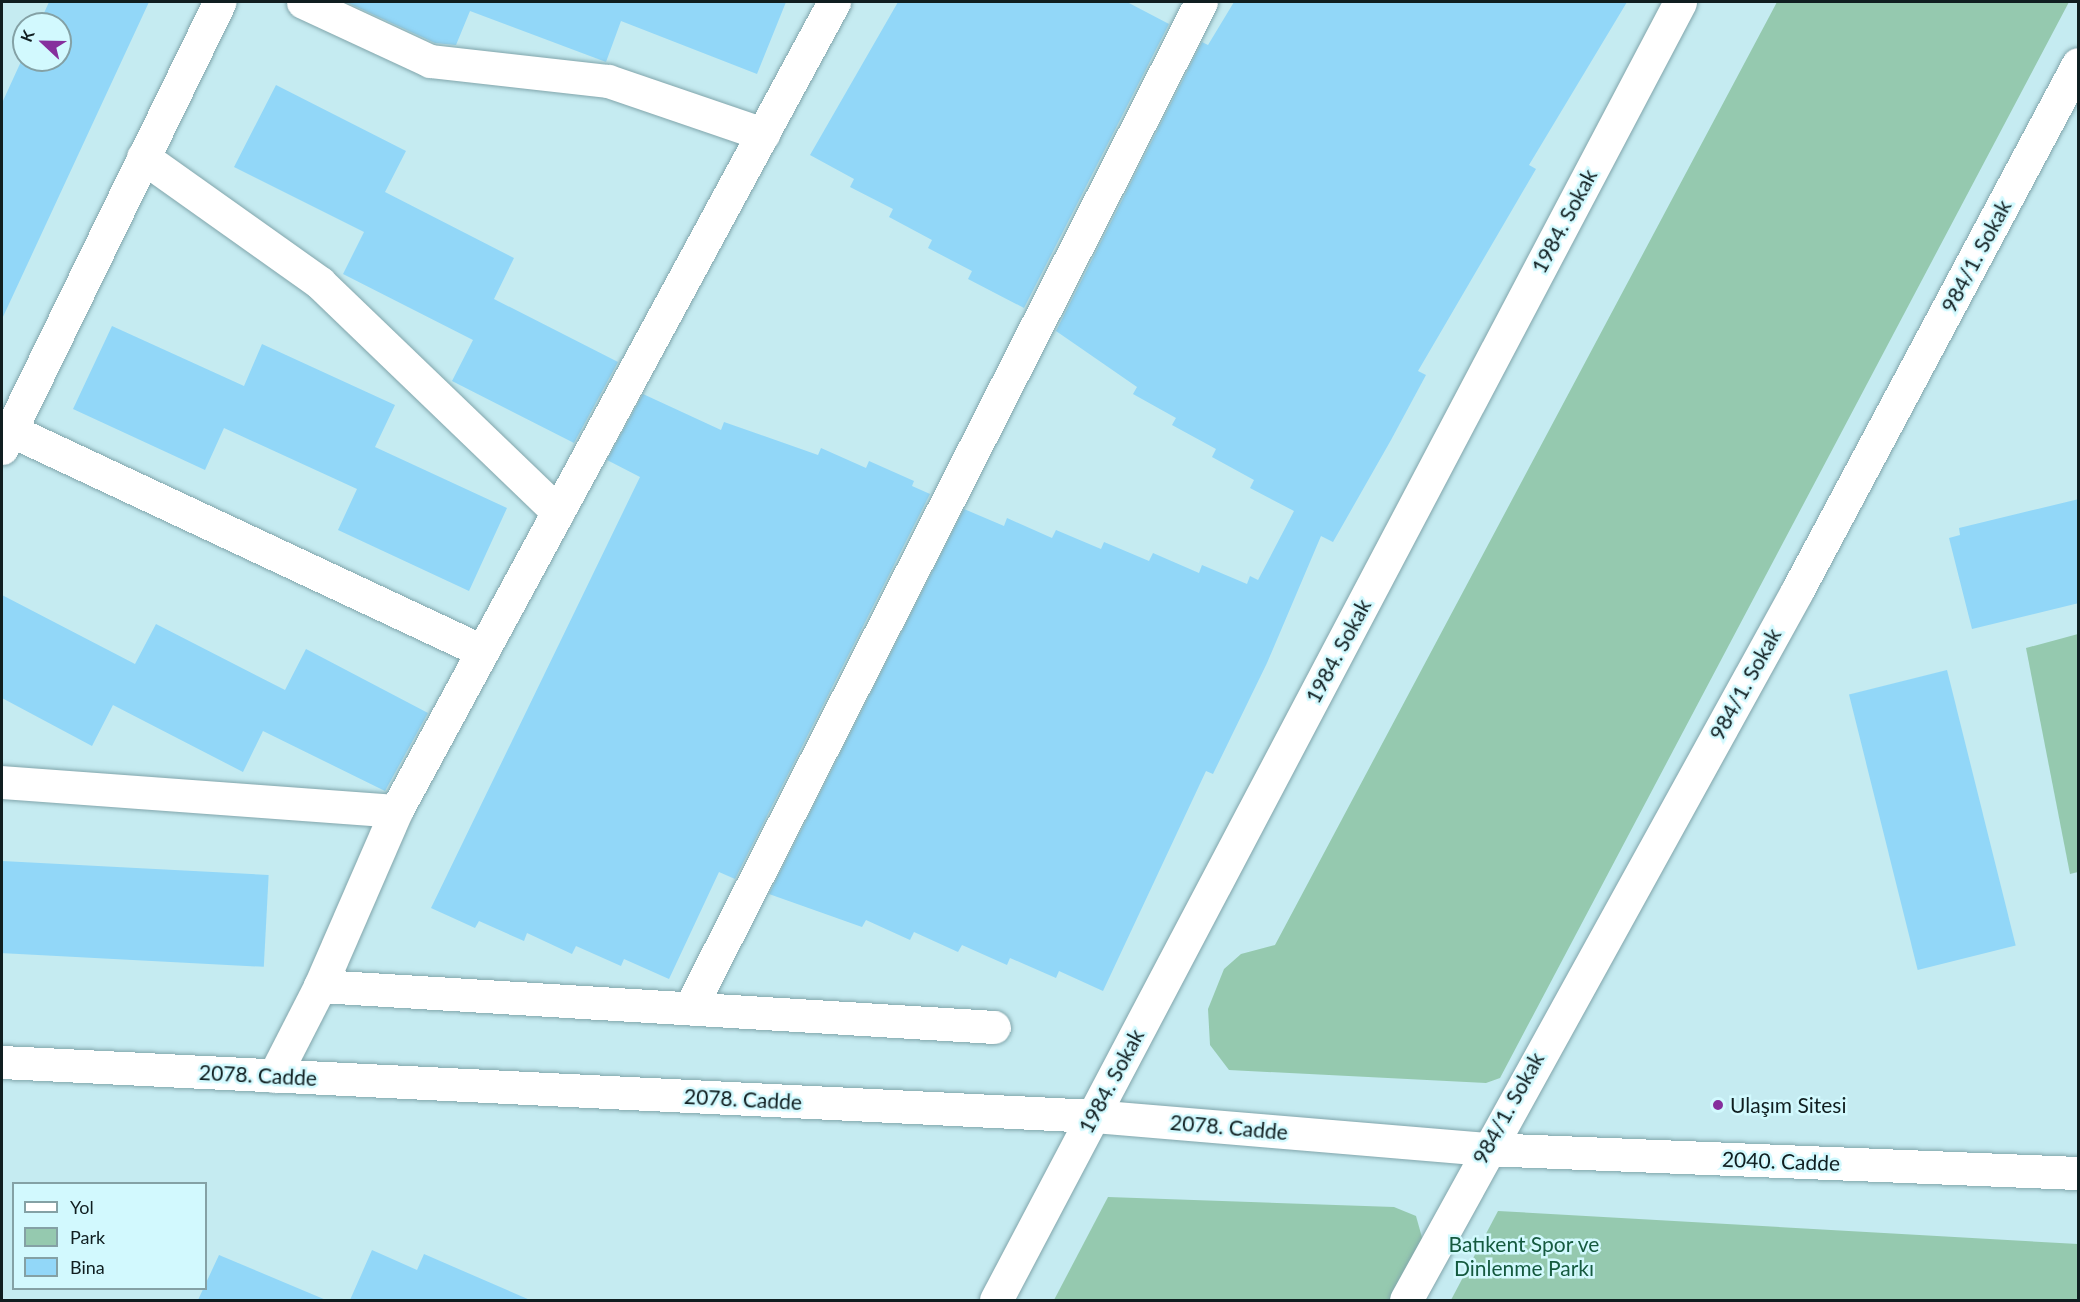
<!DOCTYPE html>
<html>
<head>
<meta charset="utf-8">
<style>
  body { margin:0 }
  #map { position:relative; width:2080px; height:1302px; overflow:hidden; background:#c5ebf1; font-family:Lato,sans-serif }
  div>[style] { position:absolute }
  .green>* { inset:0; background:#95c9af }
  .building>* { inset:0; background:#92d7f8; transform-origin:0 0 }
  .roads { filter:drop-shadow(0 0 2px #81a5ab) drop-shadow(0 0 2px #81a5ab) }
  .minor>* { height:33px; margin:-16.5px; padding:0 16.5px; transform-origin:16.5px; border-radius:16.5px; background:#fff }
  .dots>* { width:16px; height:16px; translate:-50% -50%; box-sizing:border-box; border:3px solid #d2f9fe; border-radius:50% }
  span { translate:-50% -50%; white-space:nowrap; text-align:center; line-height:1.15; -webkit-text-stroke:5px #d2f9fe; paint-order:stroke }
  .street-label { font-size:21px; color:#101e20 }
  .poi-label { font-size:21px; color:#101e20 }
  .left { translate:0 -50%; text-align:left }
  .park-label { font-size:21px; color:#155a3f }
  .frame { position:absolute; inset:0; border:3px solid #101e20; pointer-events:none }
  .legend { position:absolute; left:12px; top:1182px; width:195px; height:108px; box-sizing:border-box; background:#d2f9fe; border:2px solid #84a1a5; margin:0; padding:8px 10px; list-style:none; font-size:18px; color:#101e20 }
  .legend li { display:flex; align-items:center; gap:12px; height:30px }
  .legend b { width:30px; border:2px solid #84a1a5 }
  .north { position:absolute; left:12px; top:12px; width:60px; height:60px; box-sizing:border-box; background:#d2f9fe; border:2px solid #84a1a5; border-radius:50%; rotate:292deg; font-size:16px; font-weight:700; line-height:24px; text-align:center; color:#101e20 }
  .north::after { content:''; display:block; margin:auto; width:21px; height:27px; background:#862f9d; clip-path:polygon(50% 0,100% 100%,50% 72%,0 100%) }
</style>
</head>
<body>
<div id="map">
  <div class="green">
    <i style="clip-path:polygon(1777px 2px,2069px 2px,1500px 1078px,1486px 1083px,1229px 1070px,1210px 1045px,1208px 1009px,1224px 969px,1241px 954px,1275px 945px)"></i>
    <i style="clip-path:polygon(2078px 634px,2078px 872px,2070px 874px,2026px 648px)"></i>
    <i style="clip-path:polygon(1108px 1197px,1394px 1207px,1416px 1216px,1423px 1241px,1393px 1300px,1054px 1300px)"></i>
    <i style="clip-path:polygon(1498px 1211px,2078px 1244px,2078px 1300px,1451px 1300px)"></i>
  </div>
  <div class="building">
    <i style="clip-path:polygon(49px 2px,149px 2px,2px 319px,2px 103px,24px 55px,24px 60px,60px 60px,60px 24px,39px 24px)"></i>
    <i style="clip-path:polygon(346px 2px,786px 2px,757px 74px,621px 21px,606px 62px,470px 11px,456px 45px,435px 43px)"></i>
    <i style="clip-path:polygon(898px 2px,1127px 2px,1169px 24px,1024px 308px,968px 279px,972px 271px,928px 248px,932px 240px,889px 217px,893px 209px,850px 187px,854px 179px,810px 155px)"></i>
    <i style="clip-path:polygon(1234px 2px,1627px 2px,1529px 165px,1536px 169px,1418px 371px,1426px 375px,1391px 440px,1333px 542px,1321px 536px,1267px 663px,1213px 774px,1206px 771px,1103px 991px,1059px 971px,1056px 978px,1010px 958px,1007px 965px,962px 945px,958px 952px,914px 932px,910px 940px,866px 920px,862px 927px,769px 894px,964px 509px,1004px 526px,1007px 518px,1052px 538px,1056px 530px,1101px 549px,1104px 542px,1149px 561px,1153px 553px,1199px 573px,1202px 565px,1247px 584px,1250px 576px,1258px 580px,1294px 511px,1250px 488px,1254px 480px,1212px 457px,1216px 449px,1172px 425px,1176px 418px,1133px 394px,1137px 387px,1056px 331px,1202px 42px,1208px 45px)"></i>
    <i style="clip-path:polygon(276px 85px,406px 151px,385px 192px,514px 258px,494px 299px,618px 362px,574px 443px,452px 381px,473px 340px,343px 274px,364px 232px,234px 167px)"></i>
    <i style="clip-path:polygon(112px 326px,244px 386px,262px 344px,395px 405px,375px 447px,507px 508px,469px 591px,338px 530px,357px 489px,224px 428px,205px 470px,73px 409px)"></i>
    <i style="clip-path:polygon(643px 394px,721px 430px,724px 422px,818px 455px,821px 448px,866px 468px,869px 461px,914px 481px,912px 486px,930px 494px,735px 879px,719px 872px,669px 979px,624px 959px,621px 966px,576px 946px,572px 954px,527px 933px,524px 941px,479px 921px,475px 928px,431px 908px,640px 477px,607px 460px)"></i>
    <i style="clip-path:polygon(2079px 499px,2079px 603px,1972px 629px,1949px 538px,1960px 535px,1959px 528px)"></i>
    <i style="clip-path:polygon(2px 595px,135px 664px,156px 624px,285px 690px,306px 649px,428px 713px,385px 791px,263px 731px,243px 772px,113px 705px,92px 746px,2px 698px)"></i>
    <i style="left:1947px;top:670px;width:284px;height:101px;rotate:76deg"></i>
    <i style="left:2px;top:861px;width:267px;height:92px;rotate:3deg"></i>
    <i style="clip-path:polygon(372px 1250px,417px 1270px,424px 1254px,530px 1300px,350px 1300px)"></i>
    <i style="clip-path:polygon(219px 1255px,326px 1300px,198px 1300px)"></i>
  </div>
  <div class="roads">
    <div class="minor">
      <i style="left:303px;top:2px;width:140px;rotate:24.9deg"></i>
      <i style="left:430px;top:61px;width:179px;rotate:6.4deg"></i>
      <i style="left:608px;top:81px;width:164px;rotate:18.9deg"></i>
      <i style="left:143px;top:157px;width:217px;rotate:35.4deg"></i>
      <i style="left:320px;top:283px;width:330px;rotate:43.9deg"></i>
      <i style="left:10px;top:430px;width:521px;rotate:25.09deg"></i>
      <i style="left:2px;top:448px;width:496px;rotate:-64deg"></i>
      <i style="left:2px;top:782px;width:395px;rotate:4.2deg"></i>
      <i style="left:320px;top:986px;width:675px;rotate:3.48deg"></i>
      <i style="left:690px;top:1008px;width:1128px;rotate:-63.07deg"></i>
      <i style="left:2px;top:1062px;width:1092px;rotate:2.83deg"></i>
      <i style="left:1093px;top:1116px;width:393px;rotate:4.8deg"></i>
      <i style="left:1485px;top:1149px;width:593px;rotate:2.32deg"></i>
      <i style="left:274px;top:1076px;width:101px;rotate:-62.9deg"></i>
      <i style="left:320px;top:986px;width:191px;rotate:-66.5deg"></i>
      <i style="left:396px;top:811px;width:920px;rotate:-61.57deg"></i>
      <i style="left:996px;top:1300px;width:1467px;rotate:-62.21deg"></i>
      <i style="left:1406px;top:1300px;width:810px;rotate:-61.12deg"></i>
      <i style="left:1797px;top:591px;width:597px;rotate:-61.93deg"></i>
    </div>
  </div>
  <div class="dots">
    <i style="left:1718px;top:1105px;background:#862f9d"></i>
  </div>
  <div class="street-label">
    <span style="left:1564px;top:221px;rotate:-62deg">1984. Sokak</span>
    <span style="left:1976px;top:256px;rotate:-62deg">984/1. Sokak</span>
    <span style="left:1338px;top:651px;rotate:-62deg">1984. Sokak</span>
    <span style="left:1745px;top:684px;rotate:-61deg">984/1. Sokak</span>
    <span style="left:258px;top:1075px;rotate:3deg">2078. Cadde</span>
    <span style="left:1111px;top:1081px;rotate:-62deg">1984. Sokak</span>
    <span style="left:743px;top:1099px;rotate:3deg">2078. Cadde</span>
    <span style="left:1508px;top:1108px;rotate:-61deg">984/1. Sokak</span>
    <span style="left:1229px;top:1127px;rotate:5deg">2078. Cadde</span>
    <span style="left:1781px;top:1161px;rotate:2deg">2040. Cadde</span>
  </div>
  <div class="poi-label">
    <span class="left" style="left:1730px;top:1105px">Ulaşım Sitesi</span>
  </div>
  <div class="park-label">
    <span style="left:1524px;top:1256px">Batıkent Spor ve<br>Dinlenme Parkı</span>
  </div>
  <div class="frame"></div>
  <ul class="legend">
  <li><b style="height:8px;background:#fff"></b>Yol</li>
  <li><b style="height:16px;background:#95c9af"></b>Park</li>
  <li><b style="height:16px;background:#92d7f8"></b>Bina</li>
  </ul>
  <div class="north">K</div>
</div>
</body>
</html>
